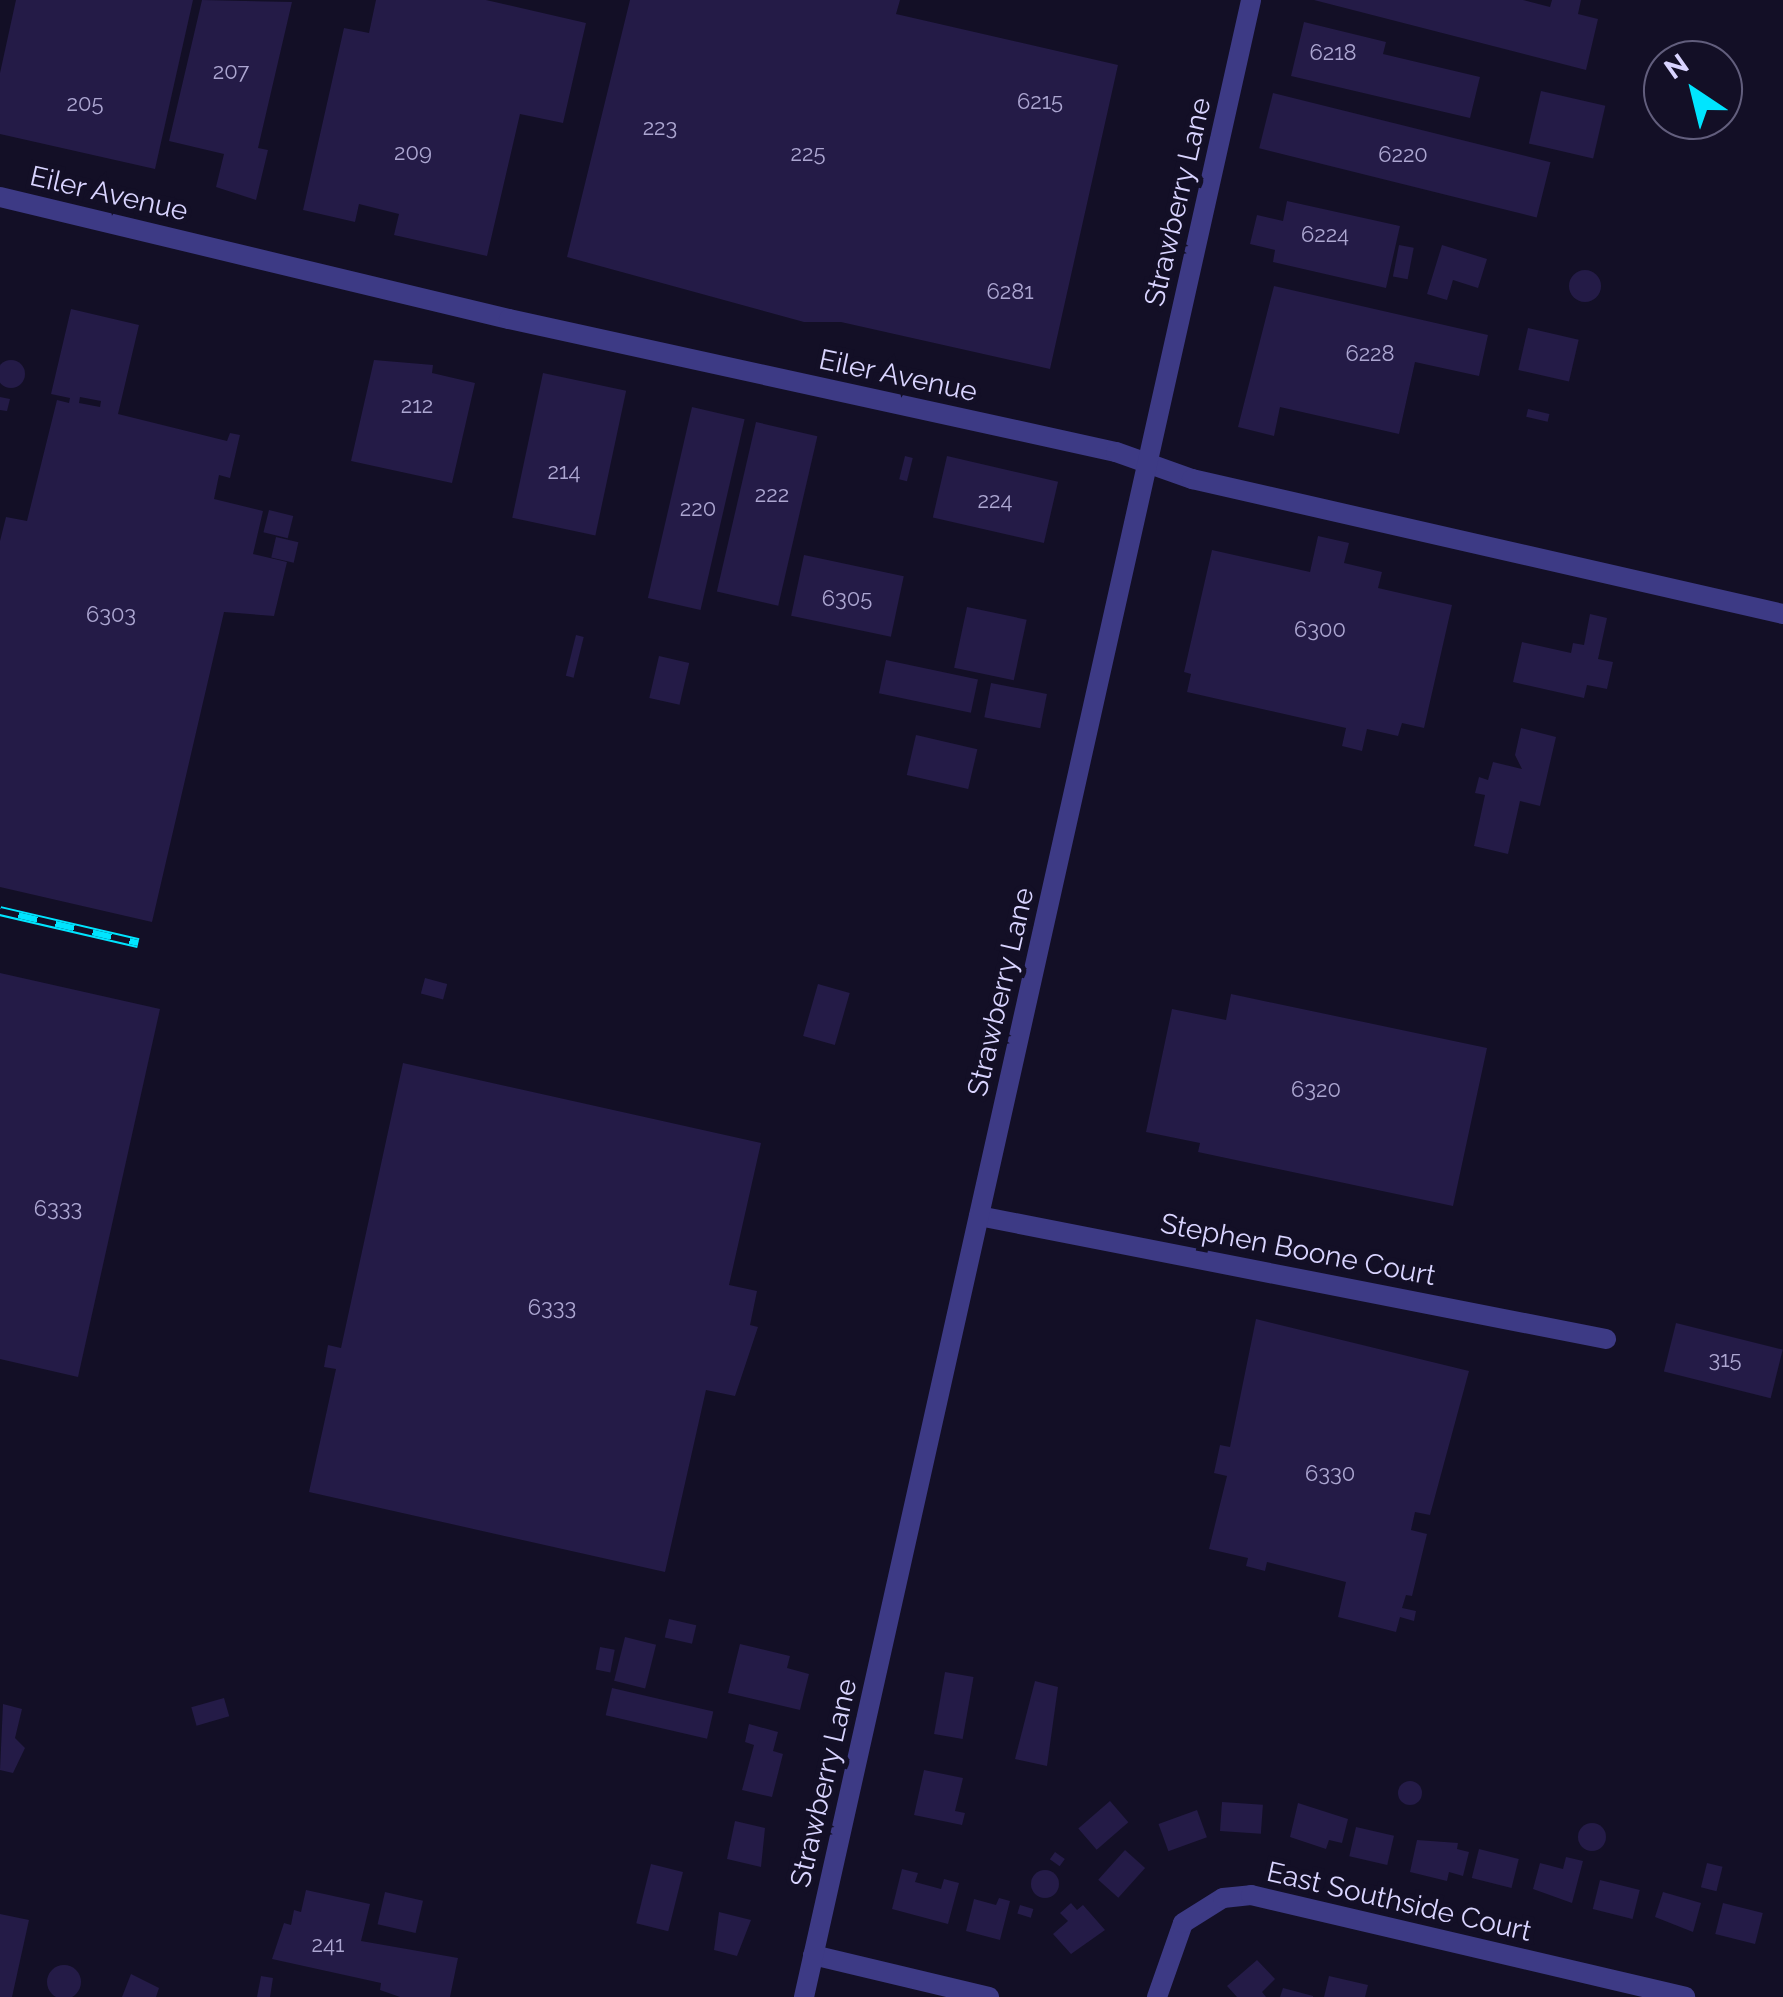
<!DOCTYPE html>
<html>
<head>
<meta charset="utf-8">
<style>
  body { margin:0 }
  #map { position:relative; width:1783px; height:1997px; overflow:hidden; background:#130f26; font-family:Raleway,sans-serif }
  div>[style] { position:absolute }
  .building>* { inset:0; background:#241b47; transform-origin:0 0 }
  .round { border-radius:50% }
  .street>* { height:20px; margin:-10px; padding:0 10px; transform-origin:10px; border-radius:10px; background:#3d3a85 }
  .rail>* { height:10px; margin-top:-5px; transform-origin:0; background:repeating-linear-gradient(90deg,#130f26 0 19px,#00e5ff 0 38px); box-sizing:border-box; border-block:2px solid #00e5ff }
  span { translate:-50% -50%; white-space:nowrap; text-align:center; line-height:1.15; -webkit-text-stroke:10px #130f26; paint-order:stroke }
  .number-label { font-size:22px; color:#aca6d1 }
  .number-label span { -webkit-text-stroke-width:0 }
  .street-label { font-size:28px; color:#d9d4ff }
  .north { position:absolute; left:1643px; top:40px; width:100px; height:100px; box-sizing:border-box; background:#130f26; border:2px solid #625e7d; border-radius:50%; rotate:325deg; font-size:28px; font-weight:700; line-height:40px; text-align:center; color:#d9d4ff }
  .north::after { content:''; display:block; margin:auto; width:35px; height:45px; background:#00e5ff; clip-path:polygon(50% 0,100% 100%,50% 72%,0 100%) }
</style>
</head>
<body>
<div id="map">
  <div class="building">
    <i style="clip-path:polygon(16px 0,193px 0,155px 169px,0 134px,0 73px)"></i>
    <i style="clip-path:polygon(202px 0,292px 2px,258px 148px,268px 150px,256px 200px,216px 187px,224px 154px,169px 141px)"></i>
    <i style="clip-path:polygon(376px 0,486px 0,586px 23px,563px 123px,520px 114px,487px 256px,394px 235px,399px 214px,359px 204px,355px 222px,303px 210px,344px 28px,369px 33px)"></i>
    <i style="clip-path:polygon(630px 0,900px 0,896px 14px,1118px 65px,1050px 369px,841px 322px,804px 322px,567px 257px)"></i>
    <i style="clip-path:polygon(1314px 0,1523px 0,1550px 7px,1552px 0,1581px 0,1578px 14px,1598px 19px,1586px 70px)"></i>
    <i style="clip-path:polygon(1304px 22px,1386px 42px,1383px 54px,1480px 77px,1470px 118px,1291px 76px)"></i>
    <i style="left:1541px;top:91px;width:66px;height:54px;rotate:13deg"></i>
    <i style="left:1273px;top:93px;width:286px;height:57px;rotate:14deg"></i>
    <i style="clip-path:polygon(1287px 201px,1400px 226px,1386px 288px,1273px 262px,1275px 250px,1250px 244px,1257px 215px,1283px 221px)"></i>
    <i style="left:1399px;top:245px;width:15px;height:32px;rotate:11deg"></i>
    <i style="clip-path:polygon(1442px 245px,1487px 259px,1478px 288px,1453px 280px,1447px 300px,1427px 294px)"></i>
    <i class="round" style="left:1569px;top:270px;width:32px;height:32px"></i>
    <i style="clip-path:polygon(1274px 286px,1488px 335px,1479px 376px,1415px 362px,1399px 434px,1280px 407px,1274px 436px,1238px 427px)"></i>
    <i style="clip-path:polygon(evenodd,71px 309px,139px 325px,118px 414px,227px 441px,230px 433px,240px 435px,230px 478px,219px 475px,214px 499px,263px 511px,253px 554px,287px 562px,274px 616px,224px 612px,152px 922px,0 887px,0 541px,6px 517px,27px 521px,57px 400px,69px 403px,70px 398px,51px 394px,71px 309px,80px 397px,101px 401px,100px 407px,79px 403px,80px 397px)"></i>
    <i style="left:1528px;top:328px;width:52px;height:43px;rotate:13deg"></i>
    <i class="round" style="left:-3px;top:360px;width:28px;height:28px"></i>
    <i style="clip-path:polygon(374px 360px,433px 365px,432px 373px,475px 383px,452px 483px,351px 461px)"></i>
    <i style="left:543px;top:373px;width:85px;height:148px;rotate:12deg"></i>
    <i style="clip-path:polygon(0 397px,10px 399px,7px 411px,0 410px)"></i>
    <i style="left:692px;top:407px;width:54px;height:196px;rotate:13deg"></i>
    <i style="left:1528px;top:409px;width:22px;height:8px;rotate:13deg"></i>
    <i style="left:756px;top:422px;width:63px;height:174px;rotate:13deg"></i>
    <i style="left:905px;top:456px;width:8px;height:24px;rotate:14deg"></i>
    <i style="left:947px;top:456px;width:114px;height:63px;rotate:13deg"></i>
    <i style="left:269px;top:510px;width:25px;height:23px;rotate:14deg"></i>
    <i style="clip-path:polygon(1318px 536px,1349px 543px,1344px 563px,1382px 572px,1378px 588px,1452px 605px,1424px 728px,1402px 723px,1398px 736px,1367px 729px,1362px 751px,1342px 746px,1346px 728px,1187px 692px,1191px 674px,1184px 672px,1212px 550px,1310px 572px)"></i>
    <i style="left:276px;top:537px;width:23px;height:21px;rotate:13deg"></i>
    <i style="left:804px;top:555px;width:102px;height:62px;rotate:12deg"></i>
    <i style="left:967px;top:607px;width:61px;height:62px;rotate:12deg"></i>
    <i style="clip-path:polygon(1590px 614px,1607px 618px,1598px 659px,1613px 662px,1607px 689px,1587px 685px,1584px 698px,1513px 682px,1522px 642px,1571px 653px,1573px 643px,1584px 645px)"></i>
    <i style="left:576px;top:635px;width:8px;height:42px;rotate:14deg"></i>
    <i style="left:659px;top:656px;width:31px;height:43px;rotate:13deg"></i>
    <i style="left:886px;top:660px;width:94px;height:34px;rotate:12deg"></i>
    <i style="left:991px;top:683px;width:57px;height:35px;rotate:11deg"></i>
    <i style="clip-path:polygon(1521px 728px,1556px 737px,1540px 806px,1520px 801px,1508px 854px,1474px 846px,1485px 795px,1475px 793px,1479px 777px,1488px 780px,1493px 762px,1522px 769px,1515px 755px)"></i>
    <i style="left:916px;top:735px;width:63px;height:41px;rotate:13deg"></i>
    <i style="clip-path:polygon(0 973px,160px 1009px,78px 1377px,0 1359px)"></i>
    <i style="left:425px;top:978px;width:23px;height:16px;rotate:15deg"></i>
    <i style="left:818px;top:984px;width:33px;height:54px;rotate:16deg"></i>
    <i style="clip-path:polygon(1231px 994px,1487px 1048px,1453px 1206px,1198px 1152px,1200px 1143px,1146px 1132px,1172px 1009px,1226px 1020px)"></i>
    <i style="clip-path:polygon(403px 1063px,761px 1143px,729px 1285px,757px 1291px,750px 1325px,758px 1327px,735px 1396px,706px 1390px,665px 1572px,309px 1492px,336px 1369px,324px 1367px,328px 1345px,341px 1348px)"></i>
    <i style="clip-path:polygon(1256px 1319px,1469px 1371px,1430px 1515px,1415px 1512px,1411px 1530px,1427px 1534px,1412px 1596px,1406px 1595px,1402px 1608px,1416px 1611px,1414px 1621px,1400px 1617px,1396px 1632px,1338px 1617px,1346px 1582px,1267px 1562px,1265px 1571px,1246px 1566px,1248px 1558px,1209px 1549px,1227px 1476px,1214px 1473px,1220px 1445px,1230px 1447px)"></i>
    <i style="left:1676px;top:1323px;width:110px;height:50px;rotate:14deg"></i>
    <i style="left:669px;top:1619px;width:28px;height:19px;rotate:13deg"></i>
    <i style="left:625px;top:1637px;width:32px;height:45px;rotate:14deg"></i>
    <i style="clip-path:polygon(740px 1644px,790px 1656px,787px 1668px,809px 1674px,800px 1710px,728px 1693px)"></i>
    <i style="left:600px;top:1647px;width:15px;height:23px;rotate:11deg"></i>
    <i style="left:945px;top:1672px;width:29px;height:63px;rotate:10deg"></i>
    <i style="clip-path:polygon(1035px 1681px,1058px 1687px,1047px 1766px,1015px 1759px)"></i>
    <i style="left:612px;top:1688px;width:104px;height:28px;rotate:13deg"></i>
    <i style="left:224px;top:1698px;width:19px;height:34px;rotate:74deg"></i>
    <i style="clip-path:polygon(3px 1704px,22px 1709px,15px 1738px,25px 1748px,13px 1773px,0 1770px)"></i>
    <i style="clip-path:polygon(749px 1724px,778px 1732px,773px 1751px,783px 1754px,772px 1797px,742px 1790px,754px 1745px,745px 1742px)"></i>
    <i style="clip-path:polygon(924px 1770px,963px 1778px,955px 1811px,965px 1813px,962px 1825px,914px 1815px)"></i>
    <i class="round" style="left:1398px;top:1781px;width:24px;height:24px"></i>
    <i style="left:1110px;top:1801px;width:28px;height:42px;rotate:49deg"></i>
    <i style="left:1222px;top:1802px;width:41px;height:29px;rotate:4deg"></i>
    <i style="clip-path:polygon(1298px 1803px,1348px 1819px,1342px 1843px,1329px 1840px,1326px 1849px,1290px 1837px)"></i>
    <i style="left:1197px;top:1810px;width:29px;height:41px;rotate:70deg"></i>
    <i style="clip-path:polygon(735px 1821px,765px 1828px,761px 1867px,727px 1859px)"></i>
    <i class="round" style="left:1578px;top:1823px;width:28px;height:28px"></i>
    <i style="left:1356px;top:1827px;width:39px;height:30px;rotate:13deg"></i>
    <i style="clip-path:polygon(1417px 1840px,1458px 1843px,1457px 1849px,1469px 1852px,1463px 1876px,1449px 1872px,1447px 1881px,1410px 1872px)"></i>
    <i style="left:1479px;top:1849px;width:41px;height:30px;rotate:14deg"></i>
    <i style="left:1125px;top:1850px;width:27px;height:40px;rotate:42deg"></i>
    <i style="left:1055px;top:1852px;width:12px;height:9px;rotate:35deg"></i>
    <i style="clip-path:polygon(1566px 1857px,1583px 1861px,1572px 1903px,1533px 1889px,1540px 1863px,1563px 1869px)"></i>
    <i style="left:1707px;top:1863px;width:16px;height:25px;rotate:14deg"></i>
    <i style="left:651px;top:1864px;width:33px;height:61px;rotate:14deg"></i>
    <i style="clip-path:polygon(902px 1869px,918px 1873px,915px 1882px,941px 1889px,944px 1879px,959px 1883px,948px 1924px,892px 1909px)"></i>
    <i class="round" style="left:1031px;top:1870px;width:28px;height:28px"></i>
    <i style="left:1600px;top:1880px;width:41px;height:30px;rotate:14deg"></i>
    <i style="clip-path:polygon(306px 1890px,370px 1904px,361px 1941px,458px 1958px,450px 1997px,400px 1997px,380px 1990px,381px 1983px,272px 1959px,284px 1923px,291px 1925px,294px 1910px,301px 1912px)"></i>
    <i style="left:385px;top:1892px;width:39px;height:33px;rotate:13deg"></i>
    <i style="clip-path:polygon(1663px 1892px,1701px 1903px,1693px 1932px,1655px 1917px)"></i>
    <i style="clip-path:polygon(999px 1898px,1010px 1901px,1000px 1940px,966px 1931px,974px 1899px,996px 1905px)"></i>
    <i style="clip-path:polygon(1071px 1903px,1077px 1910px,1083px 1905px,1105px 1930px,1071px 1954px,1053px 1934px,1068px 1921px,1060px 1913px)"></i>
    <i style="left:1723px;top:1903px;width:41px;height:32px;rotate:14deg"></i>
    <i style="left:1020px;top:1905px;width:14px;height:9px;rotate:17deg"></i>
    <i style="clip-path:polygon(719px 1912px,751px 1920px,737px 1956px,714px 1950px)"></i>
    <i style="clip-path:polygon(0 1914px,29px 1920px,12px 1997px,0 1997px)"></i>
    <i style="clip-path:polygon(1257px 1960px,1275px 1979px,1262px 1992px,1266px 1997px,1237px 1997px,1227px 1986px)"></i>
    <i class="round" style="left:47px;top:1965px;width:34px;height:34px"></i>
    <i style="clip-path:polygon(131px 1974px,159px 1988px,156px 1997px,122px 1997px)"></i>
    <i style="clip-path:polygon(261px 1976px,273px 1978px,270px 1997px,257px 1997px)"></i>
    <i style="clip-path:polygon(1329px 1976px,1368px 1985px,1365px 1997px,1324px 1997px)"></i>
    <i style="clip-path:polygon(1283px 1988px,1313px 1996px,1313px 1997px,1280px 1997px)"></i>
  </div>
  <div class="street">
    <i style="left:0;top:197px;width:523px;rotate:13.48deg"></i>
    <i style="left:509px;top:319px;width:621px;rotate:12.36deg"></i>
    <i style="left:1116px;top:452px;width:81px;rotate:19.6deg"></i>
    <i style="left:1192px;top:479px;width:606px;rotate:12.87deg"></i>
    <i style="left:979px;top:1216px;width:639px;rotate:11.1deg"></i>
    <i style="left:813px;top:1955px;width:181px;rotate:13.4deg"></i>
    <i style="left:804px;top:1997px;width:2046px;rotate:-77.38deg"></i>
    <i style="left:1157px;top:1997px;width:78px;rotate:-70.6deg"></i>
    <i style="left:1183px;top:1923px;width:47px;rotate:-32deg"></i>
    <i style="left:1223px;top:1898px;width:28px;rotate:-6deg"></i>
    <i style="left:1251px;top:1895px;width:446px;rotate:13.2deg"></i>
  </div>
  <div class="rail">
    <i style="left:0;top:911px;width:142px;rotate:13.1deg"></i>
  </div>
  <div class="number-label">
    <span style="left:1333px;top:53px">6218</span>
    <span style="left:231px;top:72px">207</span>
    <span style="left:1040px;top:102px">6215</span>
    <span style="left:85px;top:104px">205</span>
    <span style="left:660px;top:128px">223</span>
    <span style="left:413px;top:153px">209</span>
    <span style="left:808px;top:154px">225</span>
    <span style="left:1403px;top:155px">6220</span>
    <span style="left:1325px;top:235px">6224</span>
    <span style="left:1010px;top:292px">6281</span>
    <span style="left:1370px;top:354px">6228</span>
    <span style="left:417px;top:406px">212</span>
    <span style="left:564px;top:472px">214</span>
    <span style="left:772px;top:495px">222</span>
    <span style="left:995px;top:501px">224</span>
    <span style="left:698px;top:509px">220</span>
    <span style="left:847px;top:599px">6305</span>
    <span style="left:111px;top:615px">6303</span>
    <span style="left:1320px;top:630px">6300</span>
    <span style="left:1316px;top:1090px">6320</span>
    <span style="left:58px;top:1209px">6333</span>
    <span style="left:552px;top:1308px">6333</span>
    <span style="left:1725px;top:1360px">315</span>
    <span style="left:1330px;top:1474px">6330</span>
    <span style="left:328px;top:1945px">241</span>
  </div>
  <div class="street-label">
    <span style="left:109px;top:194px;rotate:13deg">Eiler Avenue</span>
    <span style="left:1178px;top:202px;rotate:-77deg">Strawberry Lane</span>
    <span style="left:898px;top:376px;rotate:12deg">Eiler Avenue</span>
    <span style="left:1001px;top:992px;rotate:-77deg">Strawberry Lane</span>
    <span style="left:1298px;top:1250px;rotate:11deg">Stephen Boone Court</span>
    <span style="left:824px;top:1783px;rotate:-77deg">Strawberry Lane</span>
    <span style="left:1399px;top:1902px;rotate:13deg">East Southside Court</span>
  </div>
  <div class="north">N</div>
</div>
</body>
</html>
